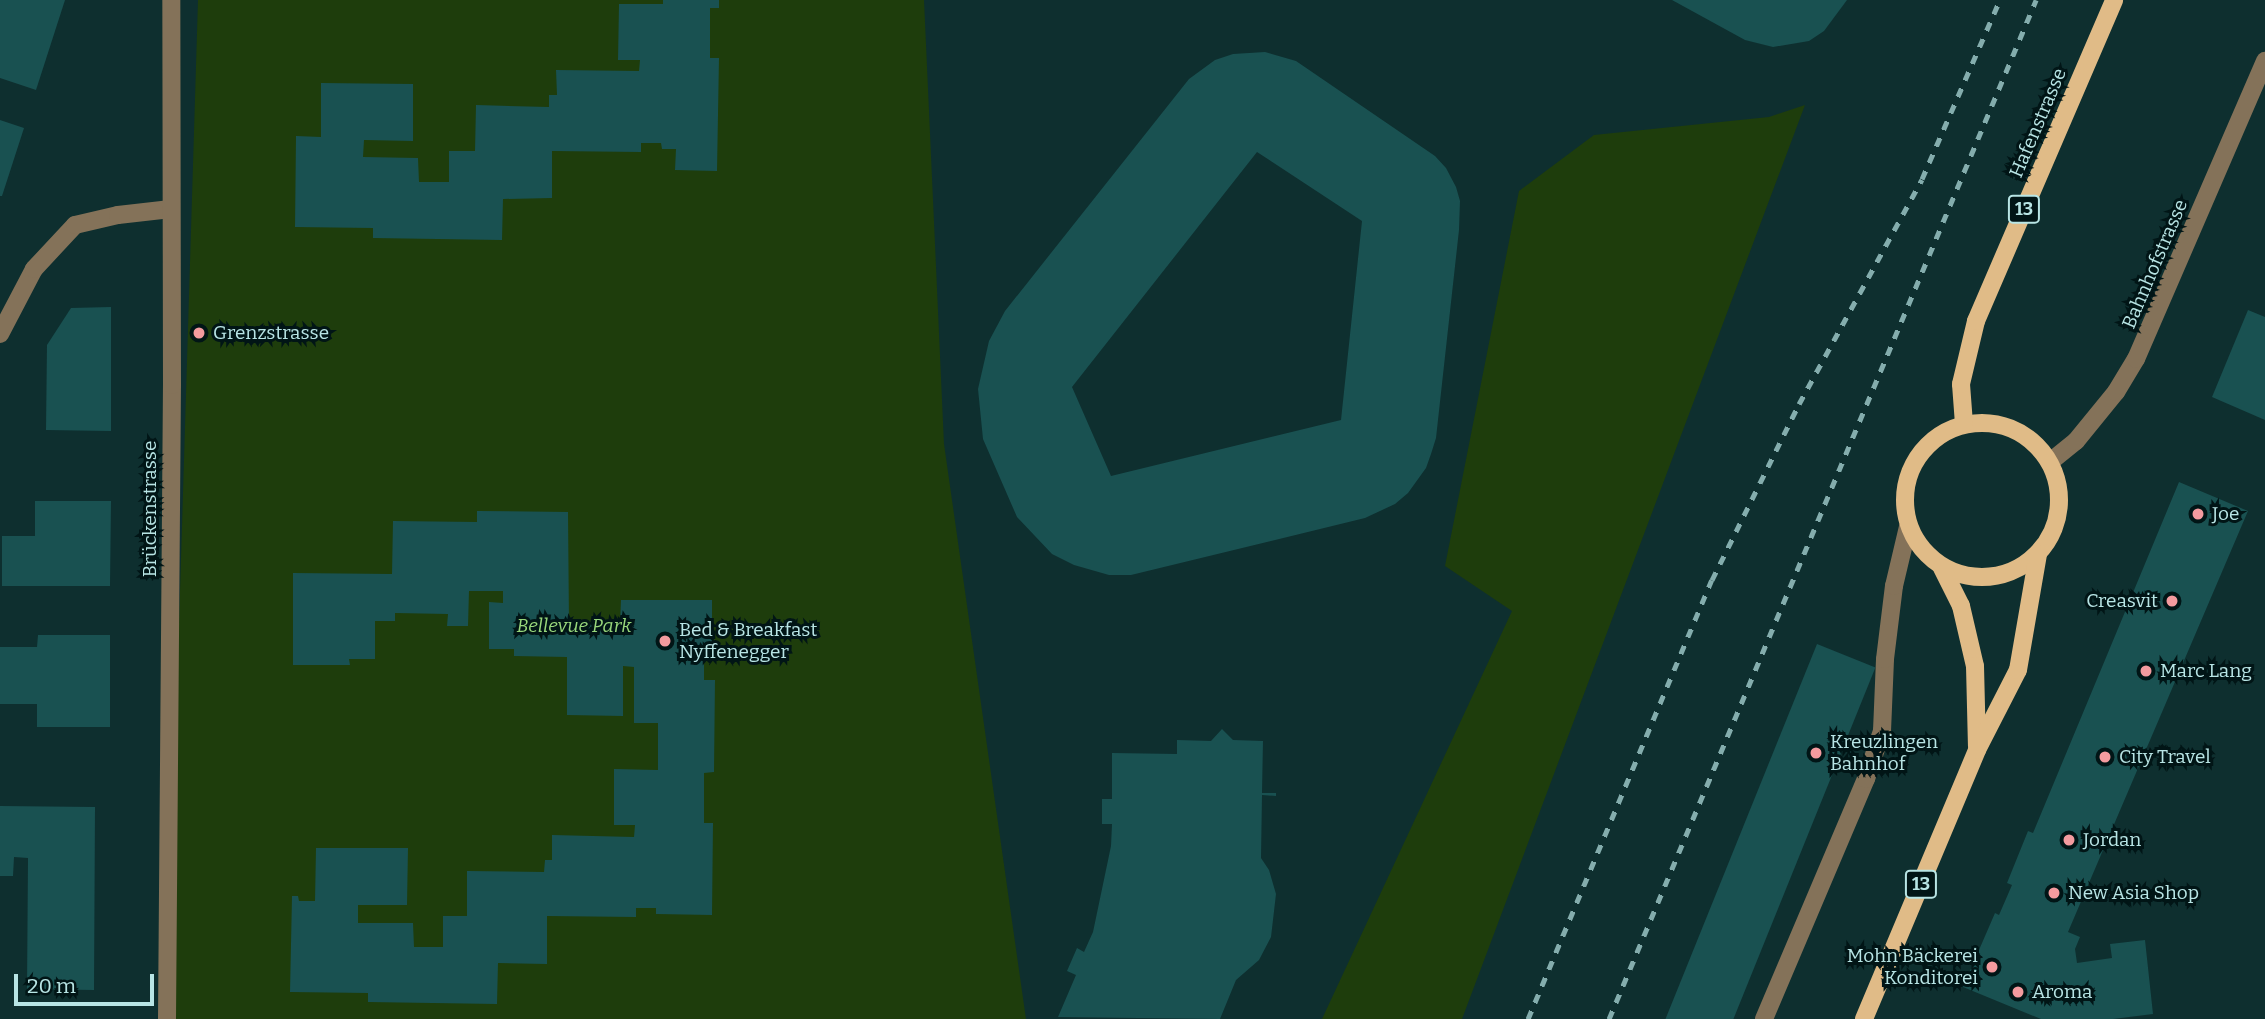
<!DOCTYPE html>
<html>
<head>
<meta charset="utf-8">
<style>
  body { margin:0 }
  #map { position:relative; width:2265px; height:1019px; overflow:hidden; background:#0e2f2f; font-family:Bitter,serif }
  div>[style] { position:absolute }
  .green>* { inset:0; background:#1e3d0c }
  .building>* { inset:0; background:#195151; transform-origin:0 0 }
  .minor>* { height:18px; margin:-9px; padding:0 9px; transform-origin:9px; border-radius:9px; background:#847259 }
  .major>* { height:18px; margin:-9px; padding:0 9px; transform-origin:9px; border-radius:9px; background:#e0bb87 }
  .major>.ring { margin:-9px; padding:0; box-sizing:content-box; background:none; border:18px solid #e0bb87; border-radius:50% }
  .rail>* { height:5px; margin-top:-2.5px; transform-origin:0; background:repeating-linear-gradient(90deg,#84adad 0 9px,transparent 0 18px) }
  .dots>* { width:19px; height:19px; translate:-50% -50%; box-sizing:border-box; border:4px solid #011516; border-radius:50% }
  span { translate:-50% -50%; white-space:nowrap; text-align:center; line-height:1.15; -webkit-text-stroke:6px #011516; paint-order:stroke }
  .shield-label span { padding:2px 5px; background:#011516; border:2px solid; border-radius:5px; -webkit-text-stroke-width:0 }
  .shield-label { font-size:18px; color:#b8e5e5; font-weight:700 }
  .street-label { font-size:19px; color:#b8e5e5 }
  .poi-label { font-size:19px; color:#b8e5e5 }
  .left { translate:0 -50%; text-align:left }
  .right { translate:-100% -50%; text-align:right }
  .park-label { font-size:19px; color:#98d77b; font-style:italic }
  .scale { position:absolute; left:14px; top:974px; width:140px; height:32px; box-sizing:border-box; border:4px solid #b8e5e5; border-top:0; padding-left:9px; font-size:21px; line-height:24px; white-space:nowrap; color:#b8e5e5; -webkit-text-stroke:5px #011516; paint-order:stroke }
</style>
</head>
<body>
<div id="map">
  <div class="green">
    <i style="clip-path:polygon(198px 0,924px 0,944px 444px,1026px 1019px,167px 1019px)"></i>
    <i style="clip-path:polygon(1805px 105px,1462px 1019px,1322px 1019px,1512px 611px,1445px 566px,1519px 191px,1594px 135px,1769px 117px)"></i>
  </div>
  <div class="building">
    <i style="clip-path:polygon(0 0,65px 0,36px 90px,0 78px)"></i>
    <i style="clip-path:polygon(663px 0,719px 0,719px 8px,710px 8px,710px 58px,719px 58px,717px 171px,675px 170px,676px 149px,662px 149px,661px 143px,641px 143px,641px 152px,552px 151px,552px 198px,503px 199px,502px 240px,373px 238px,373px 228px,295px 227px,296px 136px,321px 137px,321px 83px,413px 84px,413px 141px,364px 140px,363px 157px,418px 158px,419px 182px,449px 182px,449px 151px,475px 151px,476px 105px,549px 107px,549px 95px,557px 95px,556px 70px,639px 71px,640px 60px,618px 60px,619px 4px,663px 4px)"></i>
    <i style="clip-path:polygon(1672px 0,1847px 0,1824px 31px,1809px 41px,1773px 47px,1745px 40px)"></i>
    <i style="clip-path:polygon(evenodd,1265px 52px,1296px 61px,1435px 156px,1446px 168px,1456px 187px,1460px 201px,1459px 230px,1436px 438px,1431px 454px,1426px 468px,1408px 493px,1395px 504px,1365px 518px,1131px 575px,1109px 575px,1074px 565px,1052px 554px,1017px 517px,983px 439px,978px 389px,989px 341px,1005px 311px,1189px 79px,1215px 60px,1233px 54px,1265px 52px,1257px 152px,1362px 221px,1341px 420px,1111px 476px,1072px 387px,1257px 152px)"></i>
    <i style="clip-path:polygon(0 120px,24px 128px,2px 196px,0 196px)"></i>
    <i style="clip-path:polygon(111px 307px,111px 431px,46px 430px,47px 345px,71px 308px)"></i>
    <i style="clip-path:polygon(2248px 310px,2265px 317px,2265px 420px,2212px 397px)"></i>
    <i style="clip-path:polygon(2179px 482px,2248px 511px,2068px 932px,2080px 937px,2075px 949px,2077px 963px,2112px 958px,2110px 944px,2145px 940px,2153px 1014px,2113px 1019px,2041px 1019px,1963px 987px,1995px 913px,1999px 915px,2012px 885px,2007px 883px,2028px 831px,2033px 833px)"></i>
    <i style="clip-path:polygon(35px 501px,111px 501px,110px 586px,2px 586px,2px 536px,35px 536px)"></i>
    <i style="clip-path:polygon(477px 511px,568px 512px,569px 624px,620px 625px,621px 600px,712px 600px,712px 657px,704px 657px,704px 680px,715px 680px,714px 772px,704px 773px,704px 823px,713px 823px,712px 915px,656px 914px,656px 908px,636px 908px,636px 917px,547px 916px,547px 964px,498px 963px,497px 1004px,368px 1002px,368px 993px,290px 992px,292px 896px,298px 896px,299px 901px,315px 901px,316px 848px,408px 848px,407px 905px,358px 905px,358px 923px,413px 923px,414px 947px,443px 947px,443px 916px,467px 916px,467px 871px,544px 872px,545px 860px,552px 860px,552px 835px,634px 837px,635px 825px,614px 825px,614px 769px,658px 770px,658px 723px,634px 723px,634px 667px,623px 666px,623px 716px,567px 715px,567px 657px,514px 656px,514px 649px,489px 649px,489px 602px,503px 603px,503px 591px,469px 591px,468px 626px,447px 626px,448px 614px,395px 613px,395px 621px,375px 621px,375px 659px,349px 659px,350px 665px,293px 665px,293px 573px,392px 574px,393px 521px,477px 522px)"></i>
    <i style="clip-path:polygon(38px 635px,110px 635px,110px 727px,37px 727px,37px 704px,0 704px,0 647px,37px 647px)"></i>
    <i style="left:1817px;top:644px;width:63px;height:406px;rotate:22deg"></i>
    <i style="clip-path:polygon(1222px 729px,1233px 740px,1263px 741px,1262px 793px,1276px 793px,1276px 796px,1262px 795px,1261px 858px,1269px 870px,1276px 894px,1271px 937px,1259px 960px,1236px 980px,1220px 1019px,1058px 1017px,1076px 975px,1067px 971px,1077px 948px,1084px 952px,1093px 932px,1111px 846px,1112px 824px,1102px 824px,1102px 799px,1112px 799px,1112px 753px,1177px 754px,1177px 740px,1211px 741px)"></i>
    <i style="clip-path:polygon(0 806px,95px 807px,94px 990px,27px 989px,28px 858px,14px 857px,13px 876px,0 876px)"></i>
  </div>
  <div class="minor">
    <i style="left:0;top:334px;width:73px;rotate:-62.4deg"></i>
    <i style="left:34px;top:269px;width:60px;rotate:-47deg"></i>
    <i style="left:75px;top:225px;width:44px;rotate:-13.1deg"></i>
    <i style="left:118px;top:215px;width:53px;rotate:-6.5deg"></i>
    <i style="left:2050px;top:462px;width:33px;rotate:-39deg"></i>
    <i style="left:2076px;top:441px;width:63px;rotate:-50.8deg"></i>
    <i style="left:2116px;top:392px;width:39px;rotate:-59deg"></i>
    <i style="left:2136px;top:359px;width:325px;rotate:-66.6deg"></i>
    <i style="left:167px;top:1019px;width:634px;rotate:-89.55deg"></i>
    <i style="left:172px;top:385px;width:385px;rotate:-90.1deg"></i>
    <i style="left:1764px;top:1019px;width:261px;rotate:-67deg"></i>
    <i style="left:1866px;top:779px;width:51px;rotate:-71.6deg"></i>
    <i style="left:1882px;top:731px;width:72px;rotate:-87.6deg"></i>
    <i style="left:1885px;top:659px;width:74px;rotate:-83deg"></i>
    <i style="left:1894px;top:586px;width:61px;rotate:-76.7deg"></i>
  </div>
  <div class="major">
    <i class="ring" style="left:1905px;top:423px;width:136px;height:136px"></i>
    <i style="left:1964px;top:424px;width:40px;rotate:-94.3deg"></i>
    <i style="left:1961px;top:384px;width:65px;rotate:-76.6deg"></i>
    <i style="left:1976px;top:321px;width:349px;rotate:-66.7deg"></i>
    <i style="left:1942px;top:568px;width:42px;rotate:63.4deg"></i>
    <i style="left:1961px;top:606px;width:62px;rotate:76.9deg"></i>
    <i style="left:1975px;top:666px;width:80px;rotate:88.6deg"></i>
    <i style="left:1864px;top:1019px;width:292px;rotate:-67.2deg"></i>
    <i style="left:1977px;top:750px;width:90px;rotate:-62.9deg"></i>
    <i style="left:2018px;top:670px;width:118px;rotate:-80.2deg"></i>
  </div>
  <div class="rail">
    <i style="left:1528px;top:1019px;width:476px;rotate:-67.3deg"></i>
    <i style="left:1712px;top:580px;width:196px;rotate:-63.7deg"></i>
    <i style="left:1799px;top:404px;width:256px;rotate:-61.3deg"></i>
    <i style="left:1922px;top:179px;width:195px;rotate:-66.5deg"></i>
    <i style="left:1609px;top:1019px;width:1105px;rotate:-67.26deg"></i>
  </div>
  <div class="dots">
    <i style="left:199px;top:333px;background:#f49b9f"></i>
    <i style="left:2198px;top:514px;background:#f49b9f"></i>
    <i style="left:2172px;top:601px;background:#f49b9f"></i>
    <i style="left:665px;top:641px;background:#f49b9f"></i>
    <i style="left:2146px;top:671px;background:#f49b9f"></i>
    <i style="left:1816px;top:753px;background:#f49b9f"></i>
    <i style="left:2105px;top:757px;background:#f49b9f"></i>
    <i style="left:2069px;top:840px;background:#f49b9f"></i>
    <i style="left:2054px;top:893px;background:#f49b9f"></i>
    <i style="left:1992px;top:967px;background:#f49b9f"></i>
    <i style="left:2018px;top:992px;background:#f49b9f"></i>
  </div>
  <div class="shield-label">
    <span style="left:2024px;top:209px">13</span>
    <span style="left:1921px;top:884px">13</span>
  </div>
  <div class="street-label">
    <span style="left:2038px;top:123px;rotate:-67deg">Hafenstrasse</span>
    <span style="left:2155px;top:264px;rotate:-67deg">Bahnhofstrasse</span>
    <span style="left:150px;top:509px;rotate:-90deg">Brückenstrasse</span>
  </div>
  <div class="poi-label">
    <span class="left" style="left:213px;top:333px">Grenzstrasse</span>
    <span class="left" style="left:2212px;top:514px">Joe</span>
    <span class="right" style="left:2158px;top:601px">Creasvit</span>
    <span class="left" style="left:679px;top:641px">Bed &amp; Breakfast<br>Nyffenegger</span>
    <span class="left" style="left:2160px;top:671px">Marc Lang</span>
    <span class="left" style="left:1830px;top:753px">Kreuzlingen<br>Bahnhof</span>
    <span class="left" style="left:2119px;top:757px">City Travel</span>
    <span class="left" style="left:2083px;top:840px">Jordan</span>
    <span class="left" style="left:2068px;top:893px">New Asia Shop</span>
    <span class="right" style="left:1978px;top:967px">Mohn Bäckerei<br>Konditorei</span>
    <span class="left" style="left:2032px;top:992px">Aroma</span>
  </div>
  <div class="park-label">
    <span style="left:574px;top:626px">Bellevue Park</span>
  </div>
  <div class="scale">20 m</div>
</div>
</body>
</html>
